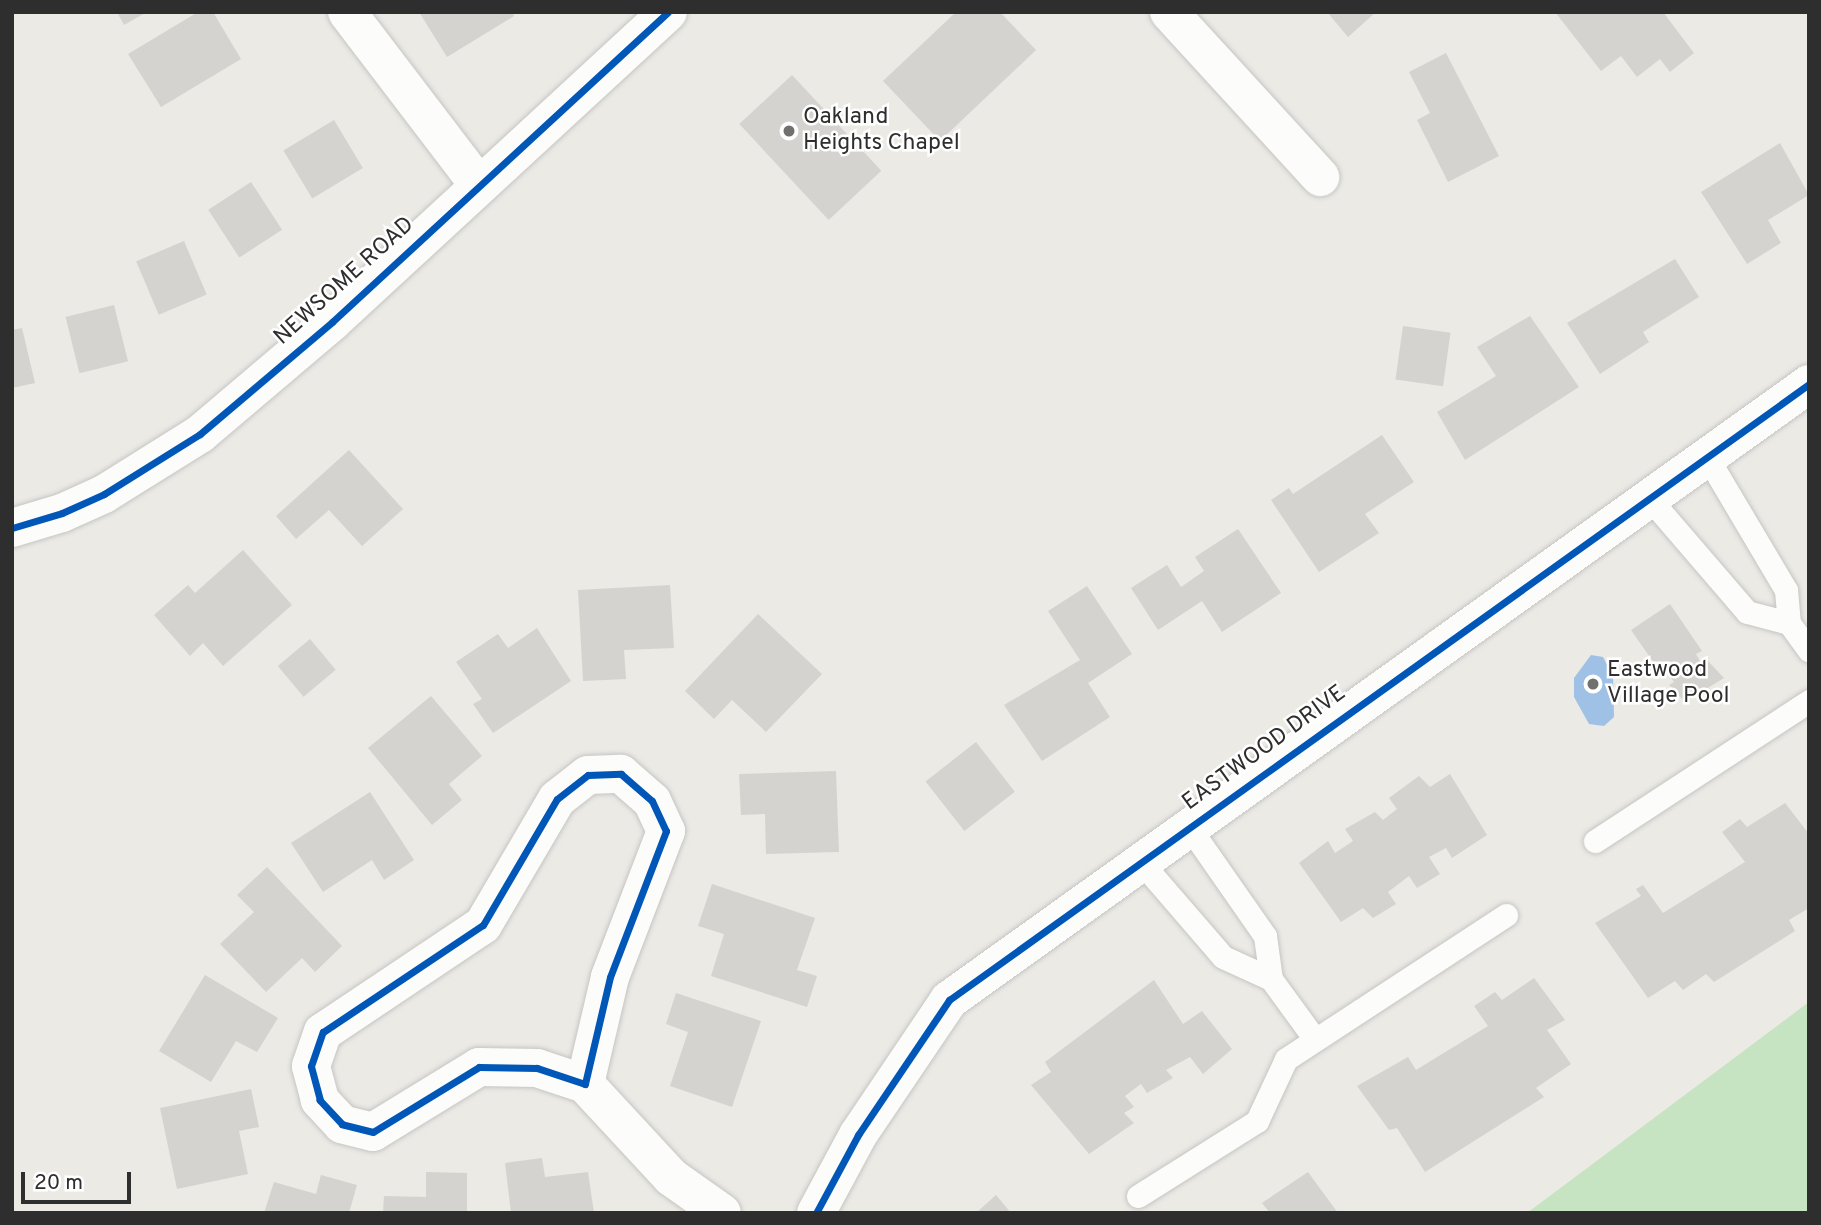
<!DOCTYPE html>
<html>
<head>
<meta charset="utf-8">
<style>
  body { margin:0 }
  #map { position:relative; width:1821px; height:1225px; overflow:hidden; background:#ebeae5; font-family:Overpass,sans-serif }
  div>[style] { position:absolute }
  .green>* { inset:0; background:#c6e4c1 }
  .water>* { inset:0; background:#9fc1e6 }
  .building>* { inset:0; background:#d4d3cf; transform-origin:0 0 }
  .roads { filter:drop-shadow(0 0 2px #c6c5c4) drop-shadow(0 0 2px #c6c5c4) }
  .service>* { height:23px; margin:-11.5px; padding:0 11.5px; transform-origin:11.5px; border-radius:11.5px; background:#fcfcfb }
  .minor>* { height:38px; margin:-19px; padding:0 19px; transform-origin:19px; border-radius:19px; background:#fcfcfb }
  .tertiary>* { height:38px; margin:-19px; padding:0 19px; transform-origin:19px; border-radius:19px; background:#fcfcfb }
  .cycleway>* { height:7px; margin:-3.5px; padding:0 3.5px; transform-origin:3.5px; border-radius:3.5px; background:#0057b8 }
  .dots>* { width:19px; height:19px; translate:-50% -50%; box-sizing:border-box; border:4px solid #fff; border-radius:50% }
  span { translate:-50% -50%; white-space:nowrap; text-align:center; line-height:1.15; -webkit-text-stroke:5px #fff; paint-order:stroke }
  .poi-label { font-size:23px; color:#2e2e2e }
  .left { translate:0 -50%; text-align:left }
  .street-label { font-size:23px; color:#2e2e2e }
  .frame { position:absolute; inset:0; border:14px solid #2e2e2e; pointer-events:none }
  .scale { position:absolute; left:21px; top:1172px; width:110px; height:32px; box-sizing:border-box; border:4px solid #2e2e2e; border-top:0; padding-left:9px; font-size:21px; line-height:24px; white-space:nowrap; color:#2e2e2e; -webkit-text-stroke:5px #fff; paint-order:stroke }
</style>
</head>
<body>
<div id="map">
  <div class="green">
    <i style="clip-path:polygon(1809px 1002px,1809px 1213px,1527px 1213px)"></i>
  </div>
  <div class="water">
    <i style="clip-path:polygon(1591px 655px,1603px 657px,1613px 676px,1614px 717px,1604px 726px,1589px 724px,1574px 697px,1574px 678px)"></i>
  </div>
  <div class="building">
    <i style="clip-path:polygon(117px 12px,147px 12px,124px 25px)"></i>
    <i style="clip-path:polygon(198px 12px,213px 12px,241px 59px,161px 107px,128px 54px)"></i>
    <i style="clip-path:polygon(419px 12px,512px 12px,514px 16px,447px 57px)"></i>
    <i style="clip-path:polygon(956px 12px,1000px 12px,1036px 50px,940px 141px,883px 81px)"></i>
    <i style="clip-path:polygon(1327px 12px,1376px 12px,1348px 37px)"></i>
    <i style="clip-path:polygon(1555px 12px,1663px 12px,1694px 53px,1670px 72px,1660px 59px,1637px 77px,1621px 56px,1601px 71px)"></i>
    <i style="clip-path:polygon(1446px 53px,1499px 156px,1448px 182px,1417px 120px,1430px 113px,1409px 72px)"></i>
    <i style="left:792px;top:75px;width:131px;height:72px;rotate:47deg"></i>
    <i style="left:334px;top:120px;width:56px;height:59px;rotate:59deg"></i>
    <i style="clip-path:polygon(1780px 143px,1809px 195px,1768px 220px,1781px 243px,1747px 264px,1701px 192px)"></i>
    <i style="left:251px;top:182px;width:57px;height:51px;rotate:57deg"></i>
    <i style="left:184px;top:241px;width:58px;height:52px;rotate:67deg"></i>
    <i style="clip-path:polygon(1675px 259px,1699px 297px,1643px 332px,1649px 342px,1600px 374px,1567px 323px)"></i>
    <i style="left:114px;top:305px;width:58px;height:50px;rotate:76deg"></i>
    <i style="clip-path:polygon(1530px 316px,1579px 387px,1465px 460px,1437px 412px,1496px 376px,1477px 347px)"></i>
    <i style="left:1403px;top:326px;width:48px;height:54px;rotate:8deg"></i>
    <i style="clip-path:polygon(22px 328px,35px 383px,12px 388px,12px 330px)"></i>
    <i style="clip-path:polygon(1382px 435px,1414px 482px,1365px 514px,1379px 533px,1319px 572px,1271px 500px,1289px 488px,1293px 494px)"></i>
    <i style="clip-path:polygon(349px 450px,403px 509px,362px 546px,329px 510px,296px 539px,276px 516px)"></i>
    <i style="clip-path:polygon(1238px 529px,1281px 593px,1222px 632px,1202px 601px,1158px 630px,1131px 588px,1167px 565px,1181px 587px,1204px 571px,1195px 557px)"></i>
    <i style="clip-path:polygon(243px 550px,292px 605px,223px 666px,203px 643px,190px 656px,154px 615px,188px 585px,195px 593px)"></i>
    <i style="clip-path:polygon(670px 585px,674px 648px,624px 650px,626px 679px,583px 681px,578px 590px)"></i>
    <i style="clip-path:polygon(1087px 586px,1132px 654px,1088px 683px,1110px 717px,1042px 761px,1004px 705px,1080px 660px,1048px 611px)"></i>
    <i style="clip-path:polygon(1670px 604px,1702px 651px,1696px 654px,1701px 663px,1707px 660px,1724px 678px,1685px 702px,1669px 685px,1674px 682px,1668px 673px,1663px 676px,1631px 630px)"></i>
    <i style="clip-path:polygon(758px 614px,822px 674px,766px 732px,732px 700px,714px 719px,685px 691px)"></i>
    <i style="clip-path:polygon(537px 628px,571px 681px,493px 733px,473px 704px,482px 699px,456px 662px,498px 634px,508px 648px)"></i>
    <i style="left:310px;top:639px;width:40px;height:42px;rotate:50deg"></i>
    <i style="clip-path:polygon(431px 696px,482px 756px,449px 784px,462px 800px,432px 825px,368px 748px)"></i>
    <i style="left:976px;top:742px;width:63px;height:64px;rotate:52deg"></i>
    <i style="clip-path:polygon(836px 771px,839px 852px,766px 854px,765px 814px,741px 815px,739px 774px)"></i>
    <i style="clip-path:polygon(1450px 774px,1487px 835px,1452px 858px,1446px 848px,1429px 857px,1440px 874px,1417px 888px,1409px 876px,1388px 892px,1396px 904px,1373px 918px,1363px 908px,1341px 922px,1299px 863px,1328px 841px,1335px 853px,1353px 841px,1345px 829px,1375px 812px,1383px 820px,1397px 809px,1389px 798px,1419px 776px,1430px 787px)"></i>
    <i style="clip-path:polygon(370px 792px,414px 860px,384px 880px,372px 860px,323px 892px,291px 843px)"></i>
    <i style="clip-path:polygon(1785px 803px,1809px 834px,1809px 908px,1789px 920px,1795px 931px,1714px 982px,1706px 974px,1683px 990px,1675px 981px,1648px 998px,1595px 923px,1641px 896px,1636px 889px,1643px 885px,1663px 913px,1745px 862px,1722px 832px,1740px 819px,1747px 827px)"></i>
    <i style="clip-path:polygon(267px 867px,342px 946px,315px 972px,302px 958px,266px 992px,220px 944px,254px 912px,237px 895px)"></i>
    <i style="clip-path:polygon(712px 884px,815px 918px,797px 970px,817px 976px,807px 1007px,711px 976px,724px 934px,698px 926px)"></i>
    <i style="clip-path:polygon(205px 975px,278px 1018px,257px 1052px,236px 1041px,211px 1082px,159px 1051px)"></i>
    <i style="clip-path:polygon(1534px 978px,1565px 1020px,1547px 1030px,1571px 1064px,1536px 1088px,1544px 1097px,1425px 1172px,1397px 1128px,1389px 1130px,1357px 1086px,1408px 1057px,1416px 1070px,1442px 1054px,1488px 1026px,1474px 1006px,1495px 992px,1502px 1000px)"></i>
    <i style="clip-path:polygon(1154px 980px,1183px 1024px,1202px 1011px,1232px 1049px,1203px 1074px,1190px 1057px,1166px 1070px,1173px 1078px,1147px 1093px,1141px 1084px,1125px 1096px,1134px 1107px,1124px 1113px,1134px 1123px,1089px 1154px,1031px 1085px,1051px 1072px,1045px 1062px)"></i>
    <i style="clip-path:polygon(676px 993px,761px 1021px,732px 1107px,670px 1086px,688px 1032px,666px 1024px)"></i>
    <i style="clip-path:polygon(251px 1089px,259px 1127px,239px 1131px,248px 1174px,177px 1189px,160px 1108px)"></i>
    <i style="clip-path:polygon(542px 1158px,545px 1177px,588px 1172px,594px 1213px,511px 1213px,505px 1163px)"></i>
    <i style="clip-path:polygon(426px 1172px,467px 1173px,467px 1213px,383px 1213px,384px 1196px,426px 1197px)"></i>
    <i style="clip-path:polygon(1308px 1172px,1338px 1213px,1270px 1213px,1262px 1203px)"></i>
    <i style="clip-path:polygon(321px 1175px,357px 1185px,349px 1213px,264px 1213px,274px 1182px,316px 1194px)"></i>
    <i style="clip-path:polygon(996px 1195px,1011px 1213px,976px 1213px)"></i>
  </div>
  <div class="roads">
    <div class="service">
      <i style="left:1707px;top:457px;width:155px;rotate:59.3deg"></i>
      <i style="left:1786px;top:590px;width:33px;rotate:85deg"></i>
      <i style="left:1789px;top:623px;width:34px;rotate:54deg"></i>
      <i style="left:1649px;top:498px;width:150px;rotate:49.3deg"></i>
      <i style="left:1747px;top:612px;width:43px;rotate:14.7deg"></i>
      <i style="left:1189px;top:827px;width:133px;rotate:55.1deg"></i>
      <i style="left:1265px;top:936px;width:43px;rotate:82.1deg"></i>
      <i style="left:1271px;top:979px;width:73px;rotate:53.9deg"></i>
      <i style="left:1595px;top:841px;width:256px;rotate:-33.2deg"></i>
      <i style="left:1141px;top:862px;width:125px;rotate:49.2deg"></i>
      <i style="left:1223px;top:957px;width:53px;rotate:24.6deg"></i>
      <i style="left:1138px;top:1196px;width:141px;rotate:-32.2deg"></i>
      <i style="left:1257px;top:1121px;width:68px;rotate:-64.9deg"></i>
      <i style="left:1286px;top:1059px;width:263px;rotate:-33.2deg"></i>
    </div>
    <div class="minor">
      <i style="left:347px;top:12px;width:218px;rotate:52.7deg"></i>
      <i style="left:1169px;top:12px;width:224px;rotate:47.5deg"></i>
      <i style="left:621px;top:774px;width:41px;rotate:41.1deg"></i>
      <i style="left:652px;top:801px;width:33px;rotate:65deg"></i>
      <i style="left:666px;top:831px;width:156px;rotate:111deg"></i>
      <i style="left:610px;top:977px;width:110px;rotate:103.2deg"></i>
      <i style="left:585px;top:1084px;width:51px;rotate:-161.6deg"></i>
      <i style="left:537px;top:1068px;width:58px;rotate:-179deg"></i>
      <i style="left:479px;top:1067px;width:124px;rotate:148.5deg"></i>
      <i style="left:373px;top:1132px;width:32px;rotate:-166deg"></i>
      <i style="left:342px;top:1124px;width:33px;rotate:-133deg"></i>
      <i style="left:320px;top:1100px;width:35px;rotate:-105deg"></i>
      <i style="left:311px;top:1066px;width:36px;rotate:-71deg"></i>
      <i style="left:323px;top:1032px;width:192px;rotate:-33.8deg"></i>
      <i style="left:483px;top:925px;width:146px;rotate:-59.6deg"></i>
      <i style="left:557px;top:799px;width:39px;rotate:-38deg"></i>
      <i style="left:588px;top:775px;width:33px;rotate:-2deg"></i>
      <i style="left:585px;top:1084px;width:127px;rotate:47.2deg"></i>
      <i style="left:671px;top:1177px;width:62px;rotate:35.2deg"></i>
      <i style="left:816px;top:1213px;width:89px;rotate:-61.7deg"></i>
      <i style="left:858px;top:1135px;width:163px;rotate:-56deg"></i>
      <i style="left:949px;top:1000px;width:1058px;rotate:-35.61deg"></i>
    </div>
    <div class="tertiary">
      <i style="left:12px;top:528px;width:52px;rotate:-16.7deg"></i>
      <i style="left:62px;top:513px;width:46px;rotate:-24.3deg"></i>
      <i style="left:104px;top:494px;width:113px;rotate:-32deg"></i>
      <i style="left:200px;top:434px;width:173px;rotate:-40.3deg"></i>
      <i style="left:332px;top:322px;width:457px;rotate:-42.7deg"></i>
    </div>
  </div>
  <div class="cycleway">
    <i style="left:12px;top:528px;width:52px;rotate:-16.7deg"></i>
    <i style="left:62px;top:513px;width:46px;rotate:-24.3deg"></i>
    <i style="left:104px;top:494px;width:113px;rotate:-32deg"></i>
    <i style="left:200px;top:434px;width:173px;rotate:-40.3deg"></i>
    <i style="left:332px;top:322px;width:457px;rotate:-42.7deg"></i>
    <i style="left:621px;top:774px;width:41px;rotate:41.1deg"></i>
    <i style="left:652px;top:801px;width:33px;rotate:65deg"></i>
    <i style="left:666px;top:831px;width:156px;rotate:111deg"></i>
    <i style="left:610px;top:977px;width:110px;rotate:103.2deg"></i>
    <i style="left:585px;top:1084px;width:51px;rotate:-161.6deg"></i>
    <i style="left:537px;top:1068px;width:58px;rotate:-179deg"></i>
    <i style="left:479px;top:1067px;width:124px;rotate:148.5deg"></i>
    <i style="left:373px;top:1132px;width:32px;rotate:-166deg"></i>
    <i style="left:342px;top:1124px;width:33px;rotate:-133deg"></i>
    <i style="left:320px;top:1100px;width:35px;rotate:-105deg"></i>
    <i style="left:311px;top:1066px;width:36px;rotate:-71deg"></i>
    <i style="left:323px;top:1032px;width:192px;rotate:-33.8deg"></i>
    <i style="left:483px;top:925px;width:146px;rotate:-59.6deg"></i>
    <i style="left:557px;top:799px;width:39px;rotate:-38deg"></i>
    <i style="left:588px;top:775px;width:33px;rotate:-2deg"></i>
    <i style="left:816px;top:1213px;width:89px;rotate:-61.7deg"></i>
    <i style="left:858px;top:1135px;width:163px;rotate:-56deg"></i>
    <i style="left:949px;top:1000px;width:1058px;rotate:-35.61deg"></i>
  </div>
  <div class="dots">
    <i style="left:789px;top:131px;background:#70706e"></i>
    <i style="left:1593px;top:684px;background:#70706e"></i>
  </div>
  <div class="poi-label">
    <span class="left" style="left:803px;top:131px">Oakland<br>Heights Chapel</span>
    <span class="left" style="left:1607px;top:684px">Eastwood<br>Village Pool</span>
  </div>
  <div class="street-label">
    <span style="left:345px;top:282px;rotate:-42deg">NEWSOME ROAD</span>
    <span style="left:1265px;top:749px;rotate:-36deg">EASTWOOD DRIVE</span>
  </div>
  <div class="frame"></div>
  <div class="scale">20 m</div>
</div>
</body>
</html>
